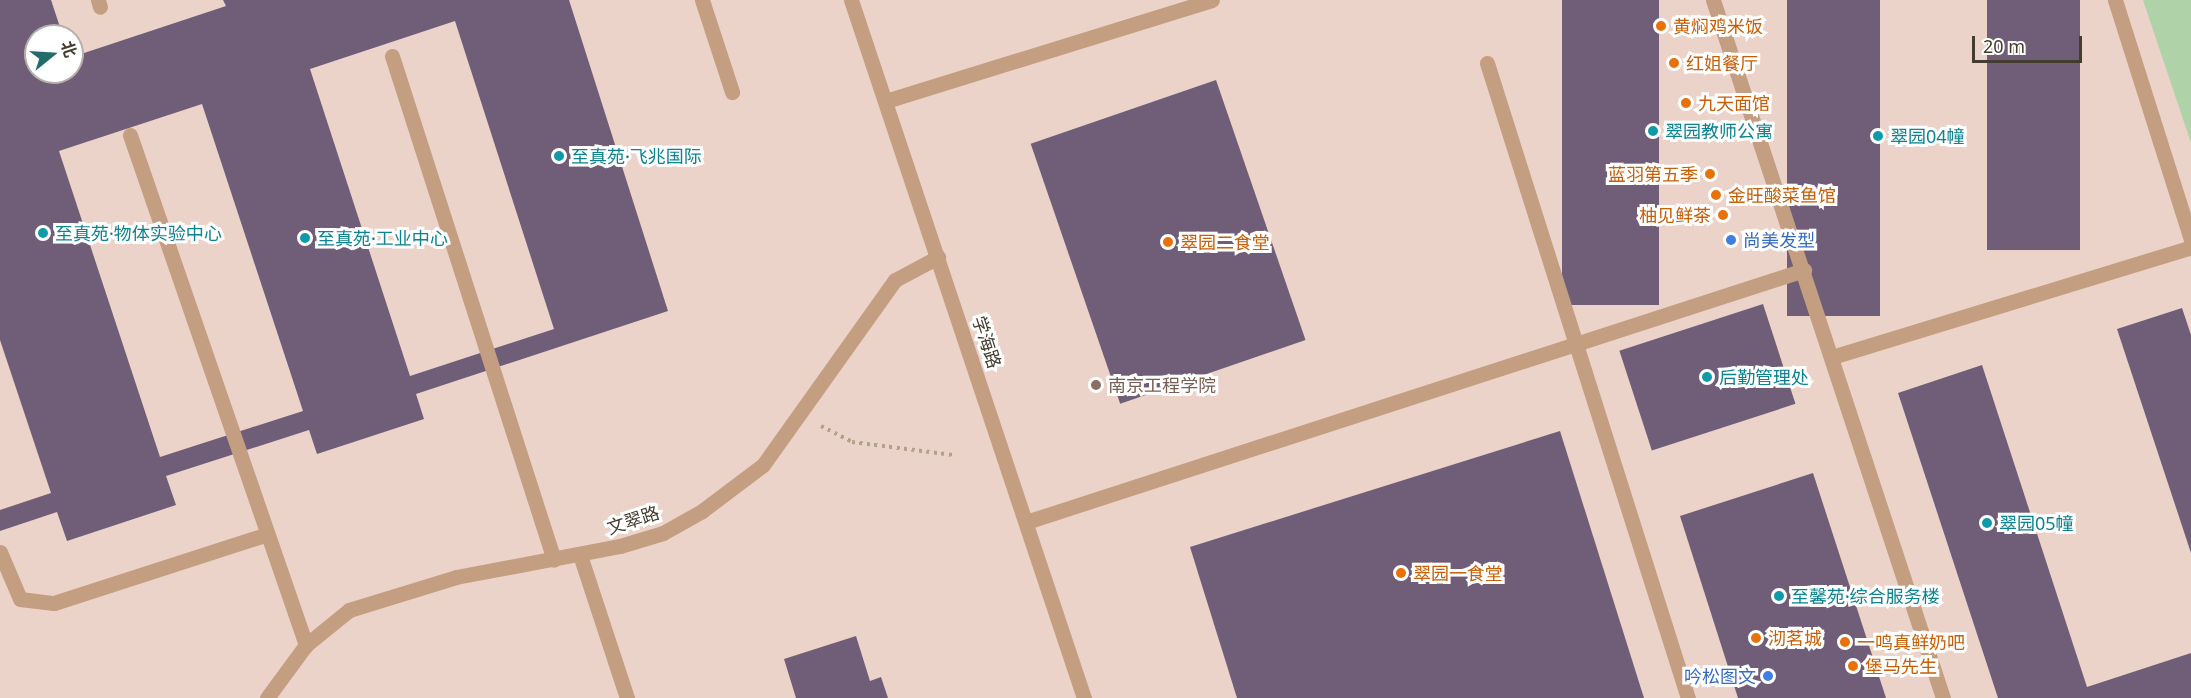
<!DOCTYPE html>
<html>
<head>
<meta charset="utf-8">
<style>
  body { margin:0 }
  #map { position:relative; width:2191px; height:698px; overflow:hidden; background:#f3e0c0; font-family:"Noto Sans","Noto Sans SC",sans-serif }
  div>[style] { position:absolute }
  .industrial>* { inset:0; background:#ebd3c9 }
  .green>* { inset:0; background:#b0d2a8 }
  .building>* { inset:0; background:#705e79; transform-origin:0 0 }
  .path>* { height:4px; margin-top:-2px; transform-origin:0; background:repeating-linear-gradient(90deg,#b1a28a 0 3px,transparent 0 7.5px) }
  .lane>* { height:15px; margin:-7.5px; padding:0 7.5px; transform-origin:7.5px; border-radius:7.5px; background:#c49e81 }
  .street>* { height:15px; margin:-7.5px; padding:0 7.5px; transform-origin:7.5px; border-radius:7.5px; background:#c49e81 }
  .dots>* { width:16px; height:16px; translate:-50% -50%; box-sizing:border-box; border:3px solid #fff; border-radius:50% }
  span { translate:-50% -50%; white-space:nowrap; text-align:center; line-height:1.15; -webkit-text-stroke:6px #fff; paint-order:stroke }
  .food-label { font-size:18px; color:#c56008 }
  .left { translate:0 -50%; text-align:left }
  .right { translate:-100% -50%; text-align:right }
  .culture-label { font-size:18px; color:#0d838f }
  .shop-label { font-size:18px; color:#366cbe }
  .street-label { font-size:18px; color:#433c2f }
  .education-label { font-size:18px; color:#785e54 }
  .north { position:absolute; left:24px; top:24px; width:60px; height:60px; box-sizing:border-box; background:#fff; border:2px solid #b4b1ac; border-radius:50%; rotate:72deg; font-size:16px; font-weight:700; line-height:24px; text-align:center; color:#433c2f }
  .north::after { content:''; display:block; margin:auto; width:21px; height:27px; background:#226d69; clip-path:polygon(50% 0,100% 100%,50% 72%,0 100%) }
  .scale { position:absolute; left:1972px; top:36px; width:110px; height:27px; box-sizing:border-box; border:3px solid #433c2f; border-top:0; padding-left:8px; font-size:18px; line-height:21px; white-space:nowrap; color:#433c2f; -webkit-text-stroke:4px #fff; paint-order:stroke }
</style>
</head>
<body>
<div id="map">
  <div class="industrial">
    <i style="clip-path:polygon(evenodd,0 0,2191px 0,2191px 698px,0 698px,0 0,36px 36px,72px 36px,72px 72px,36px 72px,36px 36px)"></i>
  </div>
  <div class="green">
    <i style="clip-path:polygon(2143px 0,2191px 0,2191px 143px)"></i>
  </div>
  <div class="building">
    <i style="clip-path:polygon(evenodd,0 0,51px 0,63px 36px,36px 36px,36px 72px,72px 72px,72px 57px,226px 6px,223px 0,569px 0,668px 311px,416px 394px,424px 419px,317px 454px,309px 430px,166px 476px,176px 505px,67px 541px,57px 512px,0 531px,0 510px,51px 493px,0 340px,0 0,455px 21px,554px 329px,410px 376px,310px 69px,455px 21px,0 0,202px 104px,303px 411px,160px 457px,59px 151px,202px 104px)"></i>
    <i style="left:1562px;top:0;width:97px;height:305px"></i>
    <i style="left:1787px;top:0;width:93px;height:316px"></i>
    <i style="left:1987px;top:0;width:93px;height:250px"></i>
    <i style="left:1216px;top:80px;width:275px;height:196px;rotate:71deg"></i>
    <i style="left:1763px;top:304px;width:105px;height:151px;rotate:72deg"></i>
    <i style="clip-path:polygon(2182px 308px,2191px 335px,2191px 553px,2117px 329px)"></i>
    <i style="clip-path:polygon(1982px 365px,2087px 687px,2191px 653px,2191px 698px,1998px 698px,1898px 393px)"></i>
    <i style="clip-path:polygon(1560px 431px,1644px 698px,1237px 698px,1190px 547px)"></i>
    <i style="clip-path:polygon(1813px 473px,1886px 698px,1738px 698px,1680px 516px)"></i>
    <i style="clip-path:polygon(856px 636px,870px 681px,881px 677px,888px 698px,796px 698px,784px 659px)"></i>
  </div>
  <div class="path">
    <i style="left:821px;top:426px;width:35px;rotate:27deg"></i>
    <i style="left:852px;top:442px;width:102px;rotate:7.3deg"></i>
  </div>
  <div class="lane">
    <i style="left:98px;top:0;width:7px;rotate:74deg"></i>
    <i style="left:702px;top:0;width:97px;rotate:71.9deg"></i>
    <i style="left:1713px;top:0;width:735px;rotate:71.76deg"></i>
    <i style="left:2115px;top:0;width:252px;rotate:72.4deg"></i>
    <i style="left:392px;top:56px;width:529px;rotate:72.18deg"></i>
    <i style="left:1487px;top:63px;width:666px;rotate:72.44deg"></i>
    <i style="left:889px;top:100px;width:338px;rotate:-17.2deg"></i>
    <i style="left:130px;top:135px;width:540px;rotate:70.96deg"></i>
    <i style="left:1832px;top:357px;width:375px;rotate:-17deg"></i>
    <i style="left:1026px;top:522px;width:818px;rotate:-17.95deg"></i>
    <i style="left:0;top:552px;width:51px;rotate:66.9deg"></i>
    <i style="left:20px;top:599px;width:34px;rotate:7deg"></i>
    <i style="left:54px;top:603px;width:222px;rotate:-17.9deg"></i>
    <i style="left:580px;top:555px;width:151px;rotate:71.8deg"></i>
    <i style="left:267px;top:698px;width:66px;rotate:-53.7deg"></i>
    <i style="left:306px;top:645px;width:55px;rotate:-39.1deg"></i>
    <i style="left:349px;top:610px;width:112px;rotate:-17.1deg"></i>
    <i style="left:456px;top:577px;width:167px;rotate:-10.7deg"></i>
    <i style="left:620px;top:546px;width:45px;rotate:-16.8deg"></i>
    <i style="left:663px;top:533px;width:45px;rotate:-29.4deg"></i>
    <i style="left:702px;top:511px;width:76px;rotate:-37deg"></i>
    <i style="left:763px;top:465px;width:227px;rotate:-54.5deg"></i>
    <i style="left:895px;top:280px;width:49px;rotate:-28.1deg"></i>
  </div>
  <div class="street">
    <i style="left:851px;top:0;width:736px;rotate:71.54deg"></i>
  </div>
  <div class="dots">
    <i style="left:1661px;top:26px;background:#e8710a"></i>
    <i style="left:1674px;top:63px;background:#e8710a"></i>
    <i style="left:1686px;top:103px;background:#e8710a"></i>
    <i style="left:1653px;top:131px;background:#0f9aa8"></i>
    <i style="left:1878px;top:136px;background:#0f9aa8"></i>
    <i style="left:559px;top:156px;background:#0f9aa8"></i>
    <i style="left:1710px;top:174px;background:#e8710a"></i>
    <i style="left:1716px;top:195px;background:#e8710a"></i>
    <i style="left:1723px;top:215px;background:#e8710a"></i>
    <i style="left:43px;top:233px;background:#0f9aa8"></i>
    <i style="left:305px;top:238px;background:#0f9aa8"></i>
    <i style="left:1731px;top:240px;background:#3f7fe0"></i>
    <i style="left:1168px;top:242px;background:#e8710a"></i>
    <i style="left:1707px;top:377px;background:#0f9aa8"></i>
    <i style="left:1096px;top:385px;background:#8d6e63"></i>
    <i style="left:1987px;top:523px;background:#0f9aa8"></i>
    <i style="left:1401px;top:573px;background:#e8710a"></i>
    <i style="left:1779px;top:596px;background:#0f9aa8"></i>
    <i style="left:1756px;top:638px;background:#e8710a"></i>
    <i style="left:1845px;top:642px;background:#e8710a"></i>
    <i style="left:1853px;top:666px;background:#e8710a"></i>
    <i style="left:1768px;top:676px;background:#3f7fe0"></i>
  </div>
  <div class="food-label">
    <span class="left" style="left:1673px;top:26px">黄焖鸡米饭</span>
    <span class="left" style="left:1686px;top:63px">红姐餐厅</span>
    <span class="left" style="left:1698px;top:103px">九天面馆</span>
    <span class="right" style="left:1698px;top:174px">蓝羽第五季</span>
    <span class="left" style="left:1728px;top:195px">金旺酸菜鱼馆</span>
    <span class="right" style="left:1711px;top:215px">柚见鲜茶</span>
    <span class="left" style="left:1180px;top:242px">翠园二食堂</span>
    <span class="left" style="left:1413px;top:573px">翠园一食堂</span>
    <span class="left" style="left:1768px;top:638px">沏茗城</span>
    <span class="left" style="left:1857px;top:642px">一鸣真鲜奶吧</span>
    <span class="left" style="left:1865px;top:666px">堡马先生</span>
  </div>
  <div class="culture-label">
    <span class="left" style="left:1665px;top:131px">翠园教师公寓</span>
    <span class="left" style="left:1890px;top:136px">翠园04幢</span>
    <span class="left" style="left:571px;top:156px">至真苑·飞兆国际</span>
    <span class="left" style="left:55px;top:233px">至真苑·物体实验中心</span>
    <span class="left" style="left:317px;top:238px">至真苑·工业中心</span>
    <span class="left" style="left:1719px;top:377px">后勤管理处</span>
    <span class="left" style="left:1999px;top:523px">翠园05幢</span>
    <span class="left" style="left:1791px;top:596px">至馨苑·综合服务楼</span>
  </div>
  <div class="shop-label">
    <span class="left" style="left:1743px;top:240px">尚美发型</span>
    <span class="right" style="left:1756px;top:676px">吟松图文</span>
  </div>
  <div class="street-label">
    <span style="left:987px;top:342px;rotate:72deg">学海路</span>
    <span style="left:633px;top:520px;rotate:-18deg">文翠路</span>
  </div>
  <div class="education-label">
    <span class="left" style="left:1108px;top:385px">南京工程学院</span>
  </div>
  <div class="north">北</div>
  <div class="scale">20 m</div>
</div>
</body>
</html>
